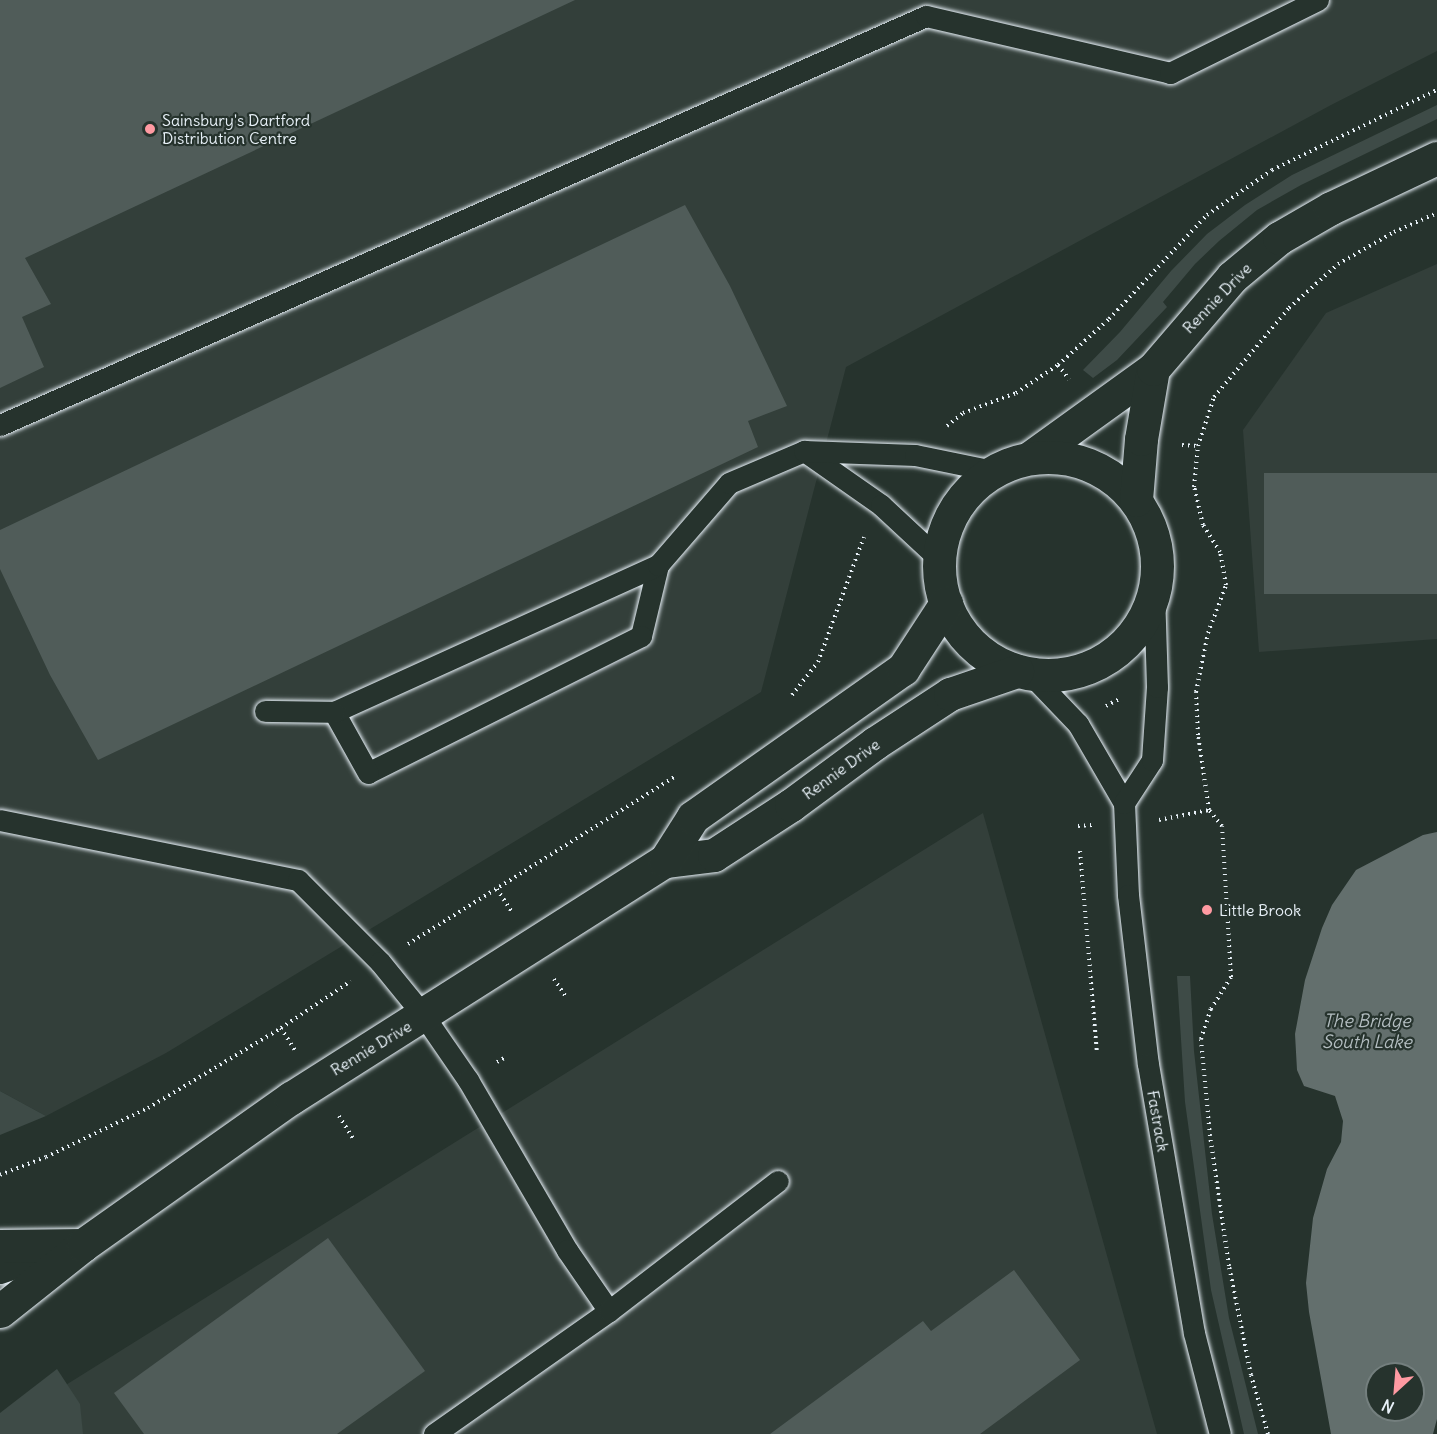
<!DOCTYPE html>
<html>
<head>
<meta charset="utf-8">
<style>
  body { margin:0 }
  #map { position:relative; width:1437px; height:1434px; overflow:hidden; background:#26332d; font-family:Delius,sans-serif }
  div>[style] { position:absolute }
  .built>* { inset:0; background:#333f3a }
  .green>* { inset:0; background:#3e4b47 }
  .water>* { inset:0; background:#636f6d }
  .building>* { inset:0; background:#505c59; transform-origin:0 0 }
  .path>* { height:4px; margin-top:-2px; transform-origin:0; background:repeating-linear-gradient(90deg,#e8f1f8 0 1.5px,transparent 0 6px) }
  .roads { filter:drop-shadow(0 0 2px #e8f1f8) drop-shadow(0 0 2px #e8f1f8) }
  .service>* { height:21px; margin:-10.5px; padding:0 10.5px; transform-origin:10.5px; border-radius:10.5px; background:#26332d }
  .tertiary>* { height:33px; margin:-16.5px; padding:0 16.5px; transform-origin:16.5px; border-radius:16.5px; background:#26332d }
  .tertiary>.ring { margin:-16.5px; padding:0; box-sizing:content-box; background:none; border:33px solid #26332d; border-radius:50% }
  .dots>* { width:16px; height:16px; translate:-50% -50%; box-sizing:border-box; border:3px solid #26332d; border-radius:50% }
  span { translate:-50% -50%; white-space:nowrap; text-align:center; line-height:1.15; -webkit-text-stroke:4.5px #26332d; paint-order:stroke }
  .poi-label { font-size:16px; color:#e8f1f8 }
  .left { translate:0 -50%; text-align:left }
  .street-label { font-size:16px; color:#e8f1f8 }
  .water-label { font-size:18px; color:#b3bdc0; font-style:italic }
  .north { position:absolute; left:1365px; top:1362px; width:60px; height:60px; box-sizing:border-box; background:#26332d; border:2px solid #747f7e; border-radius:50%; rotate:206deg; font-size:16px; font-weight:700; line-height:24px; text-align:center; color:#e8f1f8 }
  .north::after { content:''; display:block; margin:auto; width:21px; height:27px; background:#ff9aa2; clip-path:polygon(50% 0,100% 100%,50% 72%,0 100%) }
</style>
</head>
<body>
<div id="map">
  <div class="built">
    <i style="clip-path:polygon(0 0,1437px 0,1437px 51px,1331px 105px,846px 367px,761px 692px,166px 1053px,46px 1116px,0 1091px)"></i>
    <i style="clip-path:polygon(1437px 264px,1437px 639px,1259px 652px,1243px 430px,1326px 313px)"></i>
    <i style="clip-path:polygon(983px 813px,1157px 1434px,0 1434px,0 1426px)"></i>
  </div>
  <div class="green">
    <i style="clip-path:polygon(1437px 105px,1437px 119px,1301px 185px,1257px 210px,1219px 241px,1195px 264px,1163px 302px,1167px 307px,1117px 360px,1093px 378px,1083px 370px,1120px 332px,1171px 271px,1207px 234px,1245px 205px,1292px 175px)"></i>
    <i style="clip-path:polygon(1177px 976px,1190px 976px,1194px 1051px,1212px 1214px,1229px 1318px,1258px 1434px,1244px 1434px,1211px 1290px,1185px 1102px)"></i>
    <i style="clip-path:polygon(0 1091px,46px 1116px,0 1135px)"></i>
    <i style="clip-path:polygon(57px 1369px,80px 1404px,83px 1434px,0 1434px,0 1413px)"></i>
  </div>
  <div class="water">
    <i style="clip-path:polygon(evenodd,1437px 832px,1437px 1419px,1433px 1434px,1331px 1434px,1309px 1312px,1306px 1283px,1313px 1218px,1327px 1169px,1341px 1142px,1343px 1121px,1335px 1096px,1304px 1086px,1297px 1070px,1295px 1034px,1305px 980px,1322px 928px,1332px 905px,1356px 870px,1423px 835px,1437px 832px,1377px 1374px,1413px 1374px,1413px 1410px,1377px 1410px,1377px 1374px)"></i>
  </div>
  <div class="building">
    <i style="clip-path:polygon(0 0,575px 0,25px 258px,51px 304px,22px 317px,44px 367px,0 388px)"></i>
    <i style="clip-path:polygon(685px 205px,730px 286px,787px 406px,748px 421px,758px 447px,98px 760px,50px 675px,0 569px,0 530px)"></i>
    <i style="left:1437px;top:473px;width:121px;height:173px;rotate:90deg"></i>
    <i style="clip-path:polygon(328px 1238px,425px 1371px,337px 1434px,144px 1434px,114px 1393px)"></i>
    <i style="clip-path:polygon(1014px 1270px,1080px 1360px,980px 1434px,770px 1434px,923px 1321px,931px 1331px)"></i>
  </div>
  <div class="path">
    <i style="left:1058px;top:365px;width:18px;rotate:52deg"></i>
    <i style="left:947px;top:426px;width:21px;rotate:-39deg"></i>
    <i style="left:963px;top:413px;width:57px;rotate:-20.7deg"></i>
    <i style="left:1016px;top:393px;width:50px;rotate:-33.7deg"></i>
    <i style="left:1058px;top:365px;width:69px;rotate:-42deg"></i>
    <i style="left:1109px;top:319px;width:143px;rotate:-46.7deg"></i>
    <i style="left:1207px;top:215px;width:79px;rotate:-34.7deg"></i>
    <i style="left:1272px;top:170px;width:183px;rotate:-25.9deg"></i>
    <i style="left:1182px;top:445px;width:16px;rotate:4deg"></i>
    <i style="left:792px;top:695px;width:42px;rotate:-51.8deg"></i>
    <i style="left:818px;top:662px;width:133px;rotate:-69.8deg"></i>
    <i style="left:1106px;top:706px;width:17px;rotate:-28deg"></i>
    <i style="left:1159px;top:820px;width:51px;rotate:-11.3deg"></i>
    <i style="left:1078px;top:826px;width:14px;rotate:-4deg"></i>
    <i style="left:1080px;top:851px;width:202px;rotate:85.2deg"></i>
    <i style="left:497px;top:889px;width:27px;rotate:57deg"></i>
    <i style="left:408px;top:944px;width:316px;rotate:-32.1deg"></i>
    <i style="left:554px;top:979px;width:23px;rotate:56deg"></i>
    <i style="left:281px;top:1028px;width:26px;rotate:58deg"></i>
    <i style="left:497px;top:1062px;width:10px;rotate:-29deg"></i>
    <i style="left:339px;top:1116px;width:28px;rotate:58deg"></i>
    <i style="left:0;top:1175px;width:49px;rotate:-21.4deg"></i>
    <i style="left:46px;top:1157px;width:113px;rotate:-25.7deg"></i>
    <i style="left:148px;top:1108px;width:155px;rotate:-31deg"></i>
    <i style="left:281px;top:1028px;width:84px;rotate:-33.9deg"></i>
    <i style="left:1268px;top:1434px;width:61px;rotate:-106.1deg"></i>
    <i style="left:1251px;top:1375px;width:111px;rotate:-101.4deg"></i>
    <i style="left:1229px;top:1266px;width:131px;rotate:-98.3deg"></i>
    <i style="left:1210px;top:1136px;width:97px;rotate:-95.3deg"></i>
    <i style="left:1201px;top:1039px;width:32px;rotate:-72deg"></i>
    <i style="left:1211px;top:1009px;width:38px;rotate:-58deg"></i>
    <i style="left:1231px;top:977px;width:151px;rotate:-93.4deg"></i>
    <i style="left:1222px;top:826px;width:21px;rotate:-129deg"></i>
    <i style="left:1209px;top:810px;width:76px;rotate:-98.3deg"></i>
    <i style="left:1198px;top:735px;width:43px;rotate:-92.7deg"></i>
    <i style="left:1196px;top:692px;width:60px;rotate:-78.5deg"></i>
    <i style="left:1208px;top:633px;width:51px;rotate:-69.4deg"></i>
    <i style="left:1226px;top:585px;width:34px;rotate:-100deg"></i>
    <i style="left:1220px;top:552px;width:32px;rotate:-122deg"></i>
    <i style="left:1203px;top:525px;width:39px;rotate:-103deg"></i>
    <i style="left:1194px;top:487px;width:41px;rotate:-84.4deg"></i>
    <i style="left:1198px;top:446px;width:52px;rotate:-71.9deg"></i>
    <i style="left:1214px;top:397px;width:116px;rotate:-49.9deg"></i>
    <i style="left:1289px;top:308px;width:66px;rotate:-41.9deg"></i>
    <i style="left:1338px;top:264px;width:64px;rotate:-29.7deg"></i>
    <i style="left:1394px;top:232px;width:47px;rotate:-23.8deg"></i>
  </div>
  <div class="roads">
    <div class="service">
      <i style="left:0;top:425px;width:1012px;rotate:-23.83deg"></i>
      <i style="left:926px;top:16px;width:251px;rotate:13.1deg"></i>
      <i style="left:1170px;top:73px;width:165px;rotate:-26.3deg"></i>
      <i style="left:804px;top:451px;width:94px;rotate:35deg"></i>
      <i style="left:881px;top:505px;width:78px;rotate:42.9deg"></i>
      <i style="left:658px;top:565px;width:73px;rotate:103.5deg"></i>
      <i style="left:641px;top:636px;width:305px;rotate:153.4deg"></i>
      <i style="left:368px;top:773px;width:70px;rotate:-119.1deg"></i>
      <i style="left:334px;top:712px;width:356px;rotate:-24.4deg"></i>
      <i style="left:658px;top:565px;width:108px;rotate:-49.1deg"></i>
      <i style="left:729px;top:483px;width:82px;rotate:-23.1deg"></i>
      <i style="left:804px;top:451px;width:111px;rotate:2.1deg"></i>
      <i style="left:915px;top:455px;width:80px;rotate:11.6deg"></i>
      <i style="left:1033px;top:677px;width:65px;rotate:46.2deg"></i>
      <i style="left:1078px;top:724px;width:91px;rotate:59.8deg"></i>
      <i style="left:1124px;top:803px;width:92px;rotate:87.5deg"></i>
      <i style="left:1128px;top:895px;width:170px;rotate:83.3deg"></i>
      <i style="left:1148px;top:1064px;width:273px;rotate:80.3deg"></i>
      <i style="left:1194px;top:1333px;width:104px;rotate:75.6deg"></i>
      <i style="left:265px;top:711px;width:69px;rotate:0.8deg"></i>
      <i style="left:1124px;top:803px;width:51px;rotate:-56.9deg"></i>
      <i style="left:1152px;top:760px;width:73px;rotate:-86.1deg"></i>
      <i style="left:1157px;top:687px;width:94px;rotate:-91.8deg"></i>
      <i style="left:0;top:820px;width:304px;rotate:11.4deg"></i>
      <i style="left:298px;top:880px;width:116px;rotate:45deg"></i>
      <i style="left:380px;top:962px;width:70px;rotate:50.8deg"></i>
      <i style="left:424px;top:1016px;width:78px;rotate:55.5deg"></i>
      <i style="left:468px;top:1080px;width:197px;rotate:59.8deg"></i>
      <i style="left:567px;top:1250px;width:74px;rotate:55.5deg"></i>
      <i style="left:609px;top:1311px;width:214px;rotate:144.9deg"></i>
      <i style="left:0;top:1273px;width:62px;rotate:-18.7deg"></i>
      <i style="left:609px;top:1311px;width:213px;rotate:-37.6deg"></i>
    </div>
    <div class="tertiary">
      <i style="left:1031px;top:457px;width:150px;rotate:-35.8deg"></i>
      <i class="ring" style="left:939px;top:457px;width:185px;height:185px"></i>
      <i style="left:1136px;top:500px;width:61px;rotate:-85.3deg"></i>
      <i style="left:1141px;top:439px;width:71px;rotate:-80.3deg"></i>
      <i style="left:1153px;top:369px;width:121px;rotate:-49.3deg"></i>
      <i style="left:1232px;top:277px;width:61px;rotate:-39.7deg"></i>
      <i style="left:1279px;top:238px;width:60px;rotate:-30deg"></i>
      <i style="left:1331px;top:208px;width:117px;rotate:-25.3deg"></i>
      <i style="left:665px;top:861px;width:49px;rotate:-7deg"></i>
      <i style="left:714px;top:855px;width:92px;rotate:-33deg"></i>
      <i style="left:791px;top:805px;width:104px;rotate:-36.4deg"></i>
      <i style="left:875px;top:743px;width:90px;rotate:-33.2deg"></i>
      <i style="left:950px;top:694px;width:71px;rotate:-18.9deg"></i>
      <i style="left:0;top:1246px;width:83px;rotate:-0.7deg"></i>
      <i style="left:0;top:1311px;width:106px;rotate:-38.5deg"></i>
      <i style="left:83px;top:1245px;width:255px;rotate:-35.3deg"></i>
      <i style="left:291px;top:1098px;width:443px;rotate:-32.4deg"></i>
      <i style="left:665px;top:861px;width:52px;rotate:-57.5deg"></i>
      <i style="left:693px;top:817px;width:257px;rotate:-35.2deg"></i>
      <i style="left:903px;top:669px;width:79px;rotate:-56.9deg"></i>
    </div>
  </div>
  <div class="dots">
    <i style="left:150px;top:129px;background:#ff9aa2"></i>
    <i style="left:1207px;top:910px;background:#ff9aa2"></i>
  </div>
  <div class="poi-label">
    <span class="left" style="left:162px;top:129px">Sainsbury's Dartford<br>Distribution Centre</span>
    <span class="left" style="left:1219px;top:910px">Little Brook</span>
  </div>
  <div class="street-label">
    <span style="left:1217px;top:298px;rotate:-46deg">Rennie Drive</span>
    <span style="left:841px;top:769px;rotate:-36deg">Rennie Drive</span>
    <span style="left:371px;top:1048px;rotate:-31deg">Rennie Drive</span>
    <span style="left:1158px;top:1121px;rotate:80deg">Fastrack</span>
  </div>
  <div class="water-label">
    <span style="left:1367px;top:1032px">The Bridge<br>South Lake</span>
  </div>
  <div class="north">N</div>
</div>
</body>
</html>
